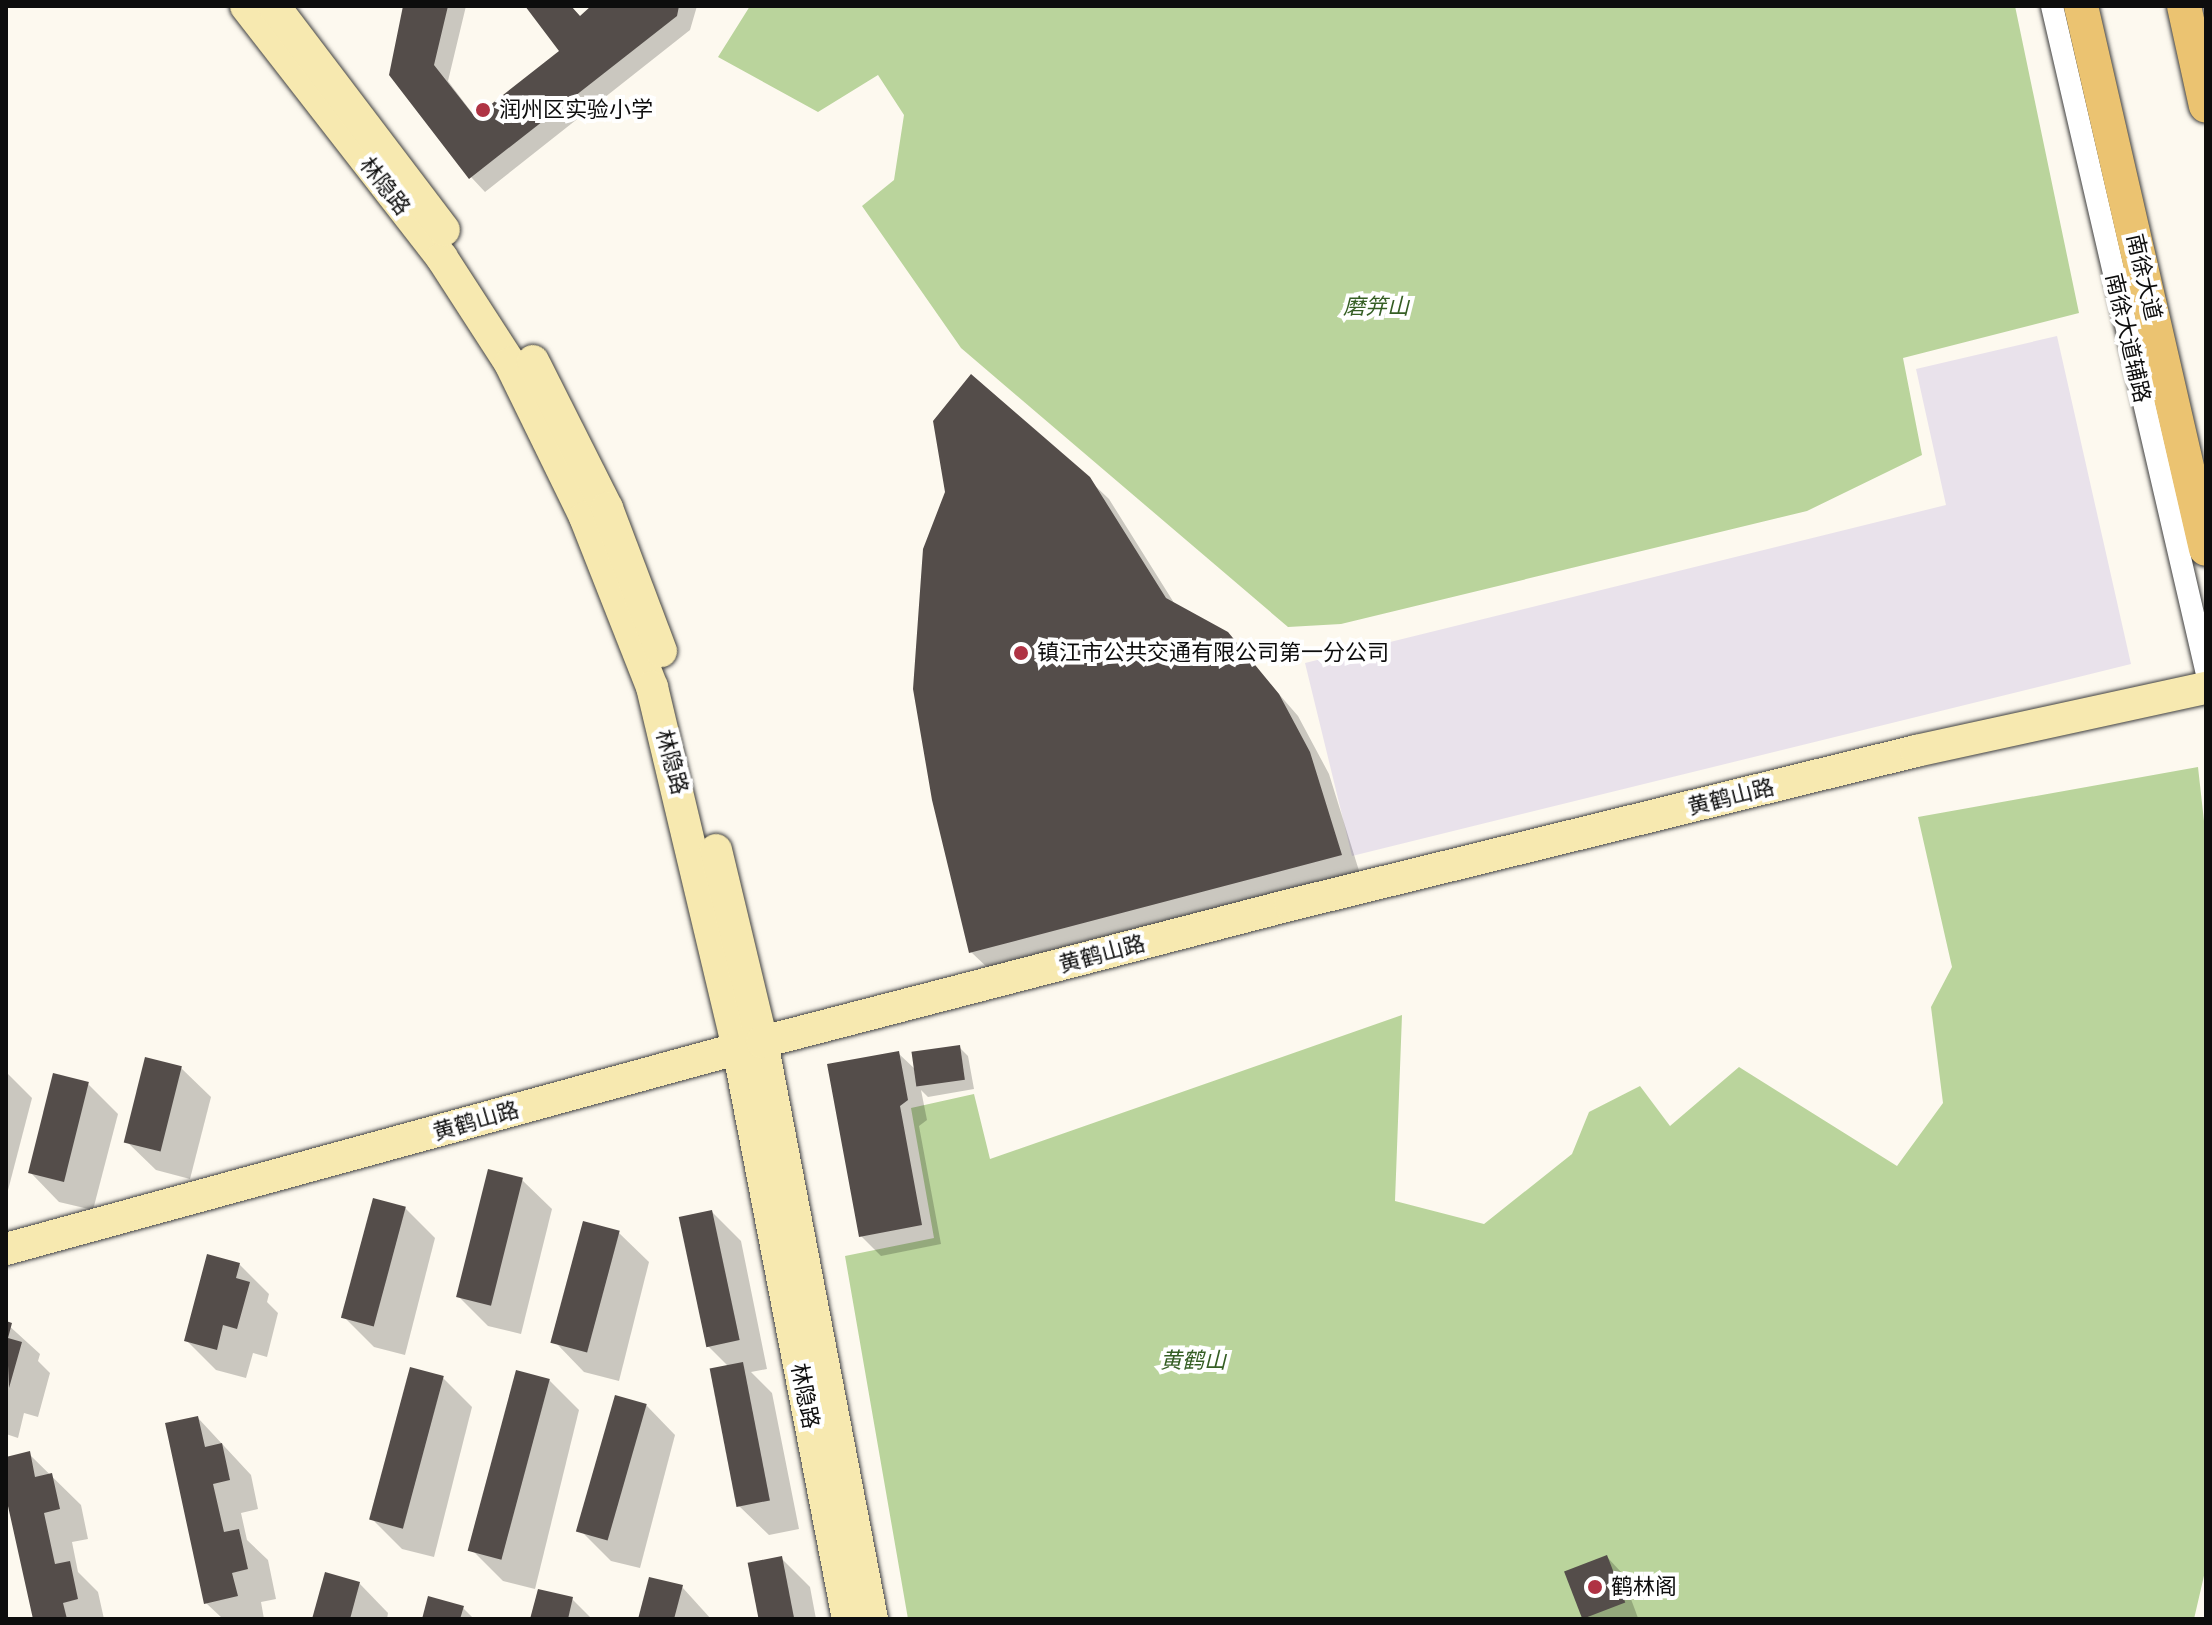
<!DOCTYPE html>
<html>
<head>
<meta charset="utf-8">
<style>
  body { margin:0 }
  #map { position:relative; width:2212px; height:1625px; overflow:hidden; background:#fdf9ef; font-family:Bitter,"Noto Sans SC",serif }
  div>[style] { position:absolute }
  .industrial>* { inset:0; background:#e9e2eb }
  .forest>* { inset:0; background:#bad49c }
  .shadow>* { inset:0; background:#0003 }
  .building>* { inset:0; background:#544d4a; transform-origin:0 0 }
  .roads { filter:drop-shadow(0 0 2px #404040) drop-shadow(0 0 2px #404040) }
  .street>* { height:22px; margin:-11px; padding:0 11px; transform-origin:11px; border-radius:11px; background:#fff }
  .secondary>* { height:32px; margin:-16px; padding:0 16px; transform-origin:16px; border-radius:16px; background:#f7e9b0 }
  .primary>* { height:34px; margin:-17px; padding:0 17px; transform-origin:17px; border-radius:17px; background:#ebc371 }
  .dots>* { width:22px; height:22px; translate:-50% -50%; box-sizing:border-box; border:4px solid #fff; border-radius:50% }
  span { translate:-50% -50%; white-space:nowrap; text-align:center; line-height:1.15; -webkit-text-stroke:8px #fff; paint-order:stroke }
  .poi-label { font-size:22px; color:#0d0d0d }
  .left { translate:0 -50%; text-align:left }
  .street-label { font-size:22px; color:#0d0d0d }
  .park-label { font-size:22px; color:#355e24; font-style:italic }
  .frame { position:absolute; inset:0; border:8px solid #0d0d0d; pointer-events:none }
</style>
</head>
<body>
<div id="map">
  <div class="industrial">
    <i style="clip-path:polygon(2057px 336px,2131px 664px,1352px 856px,1305px 663px,1946px 505px,1916px 369px)"></i>
  </div>
  <div class="forest">
    <i style="clip-path:polygon(750px 6px,2015px 6px,2079px 313px,1903px 358px,1922px 455px,1807px 511px,1341px 624px,1288px 627px,961px 348px,862px 206px,894px 180px,904px 115px,878px 75px,818px 112px,718px 57px)"></i>
    <i style="clip-path:polygon(2198px 767px,2206px 839px,2206px 1567px,2194px 1619px,908px 1619px,845px 1256px,934px 1238px,911px 1108px,974px 1094px,990px 1159px,1402px 1015px,1395px 1201px,1484px 1224px,1572px 1154px,1589px 1112px,1640px 1086px,1670px 1126px,1739px 1067px,1897px 1166px,1943px 1103px,1931px 1007px,1952px 967px,1918px 817px)"></i>
  </div>
  <div class="shadow">
    <i style="clip-path:polygon(405px 6px,466px 6px,448px 81px,476px 118px,562px 51px,527px 6px,571px 6px,581px 18px,594px 6px,697px 6px,690px 30px,485px 192px,471px 177px)"></i>
    <i style="clip-path:polygon(1088px 479px,1109px 499px,1176px 606px,1227px 634px,1298px 716px,1329px 774px,1360px 874px,991px 971px,971px 952px)"></i>
    <i style="clip-path:polygon(959px 1047px,968px 1056px,974px 1089px,928px 1097px,921px 1090px,927px 1120px,919px 1126px,941px 1244px,881px 1256px,861px 1236px,898px 1053px,916px 1070px)"></i>
    <i style="clip-path:polygon(181px 1068px,211px 1097px,190px 1179px,156px 1170px,126px 1141px)"></i>
    <i style="clip-path:polygon(6px 1072px,32px 1098px,6px 1198px)"></i>
    <i style="clip-path:polygon(88px 1084px,118px 1114px,93px 1210px,59px 1202px,30px 1172px)"></i>
    <i style="clip-path:polygon(522px 1180px,552px 1209px,521px 1334px,488px 1326px,459px 1297px)"></i>
    <i style="clip-path:polygon(405px 1208px,435px 1238px,405px 1355px,374px 1347px,345px 1318px)"></i>
    <i style="clip-path:polygon(712px 1212px,741px 1241px,767px 1369px,751px 1372px,772px 1393px,799px 1529px,769px 1535px,739px 1506px,729px 1367px,708px 1346px)"></i>
    <i style="clip-path:polygon(619px 1233px,649px 1262px,619px 1381px,584px 1372px,555px 1342px)"></i>
    <i style="clip-path:polygon(239px 1264px,269px 1294px,267px 1302px,278px 1313px,267px 1357px,253px 1353px,246px 1378px,216px 1370px,186px 1340px)"></i>
    <i style="clip-path:polygon(6px 1323px,40px 1354px,38px 1361px,50px 1373px,38px 1417px,24px 1413px,18px 1438px,6px 1434px)"></i>
    <i style="clip-path:polygon(443px 1378px,472px 1407px,434px 1557px,402px 1549px,373px 1520px)"></i>
    <i style="clip-path:polygon(549px 1380px,579px 1410px,535px 1589px,503px 1581px,474px 1552px)"></i>
    <i style="clip-path:polygon(646px 1405px,675px 1435px,640px 1568px,611px 1561px,582px 1532px)"></i>
    <i style="clip-path:polygon(198px 1418px,251px 1475px,258px 1509px,241px 1513px,247px 1540px,268px 1560px,276px 1599px,261px 1602px,264px 1619px,223px 1619px,206px 1603px)"></i>
    <i style="clip-path:polygon(29px 1454px,81px 1505px,88px 1539px,72px 1542px,78px 1572px,98px 1592px,104px 1619px,35px 1619px,6px 1488px,6px 1459px)"></i>
    <i style="clip-path:polygon(1607px 1557px,1621px 1572px,1638px 1618px,1584px 1618px)"></i>
    <i style="clip-path:polygon(781px 1558px,810px 1587px,816px 1619px,761px 1619px)"></i>
    <i style="clip-path:polygon(359px 1583px,388px 1613px,387px 1619px,314px 1619px)"></i>
    <i style="clip-path:polygon(682px 1587px,711px 1619px,641px 1619px)"></i>
    <i style="clip-path:polygon(572px 1599px,592px 1619px,532px 1619px)"></i>
    <i style="clip-path:polygon(463px 1608px,474px 1619px,424px 1619px)"></i>
  </div>
  <div class="building">
    <i style="clip-path:polygon(403px 6px,448px 6px,434px 65px,475px 117px,559px 51px,525px 6px,571px 6px,580px 16px,591px 6px,679px 6px,677px 16px,469px 179px,389px 75px)"></i>
    <i style="clip-path:polygon(971px 374px,1090px 477px,1166px 598px,1228px 632px,1279px 694px,1310px 752px,1342px 855px,969px 953px,932px 800px,913px 689px,923px 549px,945px 492px,933px 421px)"></i>
    <i style="left:960px;top:1045px;width:35px;height:49px;rotate:82deg"></i>
    <i style="clip-path:polygon(899px 1051px,908px 1100px,900px 1106px,922px 1225px,859px 1237px,827px 1064px)"></i>
    <i style="left:145px;top:1057px;width:38px;height:88px;rotate:14deg"></i>
    <i style="left:53px;top:1073px;width:37px;height:103px;rotate:14deg"></i>
    <i style="left:488px;top:1169px;width:36px;height:132px;rotate:14deg"></i>
    <i style="left:373px;top:1198px;width:34px;height:124px;rotate:15deg"></i>
    <i style="left:712px;top:1210px;width:133px;height:34px;rotate:78deg"></i>
    <i style="left:583px;top:1221px;width:38px;height:126px;rotate:15deg"></i>
    <i style="clip-path:polygon(207px 1254px,240px 1263px,236px 1278px,250px 1282px,237px 1329px,223px 1325px,217px 1350px,184px 1341px)"></i>
    <i style="clip-path:polygon(6px 1321px,12px 1323px,8px 1338px,22px 1342px,9px 1388px)"></i>
    <i style="left:743px;top:1362px;width:141px;height:34px;rotate:79deg"></i>
    <i style="left:410px;top:1367px;width:35px;height:158px;rotate:15deg"></i>
    <i style="left:516px;top:1370px;width:35px;height:187px;rotate:15deg"></i>
    <i style="left:615px;top:1395px;width:33px;height:142px;rotate:16deg"></i>
    <i style="clip-path:polygon(198px 1416px,205px 1447px,222px 1443px,230px 1480px,213px 1484px,224px 1532px,239px 1529px,248px 1569px,232px 1573px,238px 1596px,204px 1604px,165px 1423px)"></i>
    <i style="clip-path:polygon(30px 1451px,35px 1477px,52px 1473px,60px 1509px,44px 1513px,55px 1564px,70px 1561px,78px 1599px,63px 1603px,67px 1619px,33px 1619px,6px 1497px,6px 1457px)"></i>
    <i style="left:1607px;top:1555px;width:51px;height:46px;rotate:69deg"></i>
    <i style="left:782px;top:1556px;width:64px;height:35px;rotate:79deg"></i>
    <i style="clip-path:polygon(325px 1572px,360px 1582px,350px 1619px,312px 1619px)"></i>
    <i style="clip-path:polygon(649px 1577px,683px 1585px,674px 1619px,638px 1619px)"></i>
    <i style="clip-path:polygon(538px 1589px,573px 1597px,568px 1619px,530px 1619px)"></i>
    <i style="clip-path:polygon(428px 1596px,464px 1606px,460px 1619px,422px 1619px)"></i>
  </div>
  <div class="roads">
    <div class="street">
      <i style="left:2052px;top:6px;width:682px;rotate:76.94deg"></i>
    </div>
    <div class="secondary">
      <i style="left:246px;top:6px;width:319px;rotate:52.1deg"></i>
      <i style="left:442px;top:258px;width:125px;rotate:57.1deg"></i>
      <i style="left:510px;top:363px;width:171px;rotate:64deg"></i>
      <i style="left:585px;top:517px;width:183px;rotate:68.5deg"></i>
      <i style="left:652px;top:687px;width:371px;rotate:76.6deg"></i>
      <i style="left:738px;top:1048px;width:581px;rotate:79.1deg"></i>
      <i style="left:274px;top:6px;width:281px;rotate:52.8deg"></i>
      <i style="left:533px;top:361px;width:165px;rotate:63.3deg"></i>
      <i style="left:607px;top:508px;width:153px;rotate:69.3deg"></i>
      <i style="left:716px;top:850px;width:197px;rotate:76.5deg"></i>
      <i style="left:762px;top:1042px;width:587px;rotate:79.21deg"></i>
      <i style="left:6px;top:1249px;width:784px;rotate:-15.31deg"></i>
      <i style="left:762px;top:1042px;width:545px;rotate:-14.55deg"></i>
      <i style="left:1290px;top:905px;width:645px;rotate:-13.82deg"></i>
      <i style="left:1916px;top:751px;width:297px;rotate:-12.3deg"></i>
    </div>
    <div class="primary">
      <i style="left:2081px;top:6px;width:557px;rotate:77.04deg"></i>
      <i style="left:2184px;top:6px;width:102px;rotate:77.6deg"></i>
    </div>
  </div>
  <div class="dots">
    <i style="left:483px;top:110px;background:#af3344"></i>
    <i style="left:1021px;top:653px;background:#af3344"></i>
    <i style="left:1595px;top:1587px;background:#af3344"></i>
  </div>
  <div class="poi-label">
    <span class="left" style="left:499px;top:110px">润州区实验小学</span>
    <span class="left" style="left:1037px;top:653px">镇江市公共交通有限公司第一分公司</span>
    <span class="left" style="left:1611px;top:1587px">鹤林阁</span>
  </div>
  <div class="street-label">
    <span style="left:385px;top:186px;rotate:52deg">林隐路</span>
    <span style="left:2144px;top:277px;rotate:77deg">南徐大道</span>
    <span style="left:2128px;top:338px;rotate:77deg">南徐大道辅路</span>
    <span style="left:672px;top:762px;rotate:75deg">林隐路</span>
    <span style="left:1731px;top:797px;rotate:-14deg">黄鹤山路</span>
    <span style="left:1102px;top:954px;rotate:-15deg">黄鹤山路</span>
    <span style="left:476px;top:1121px;rotate:-16deg">黄鹤山路</span>
    <span style="left:805px;top:1396px;rotate:79deg">林隐路</span>
  </div>
  <div class="park-label">
    <span style="left:1376px;top:307px">磨笄山</span>
    <span style="left:1193px;top:1361px">黄鹤山</span>
  </div>
  <div class="frame"></div>
</div>
</body>
</html>
